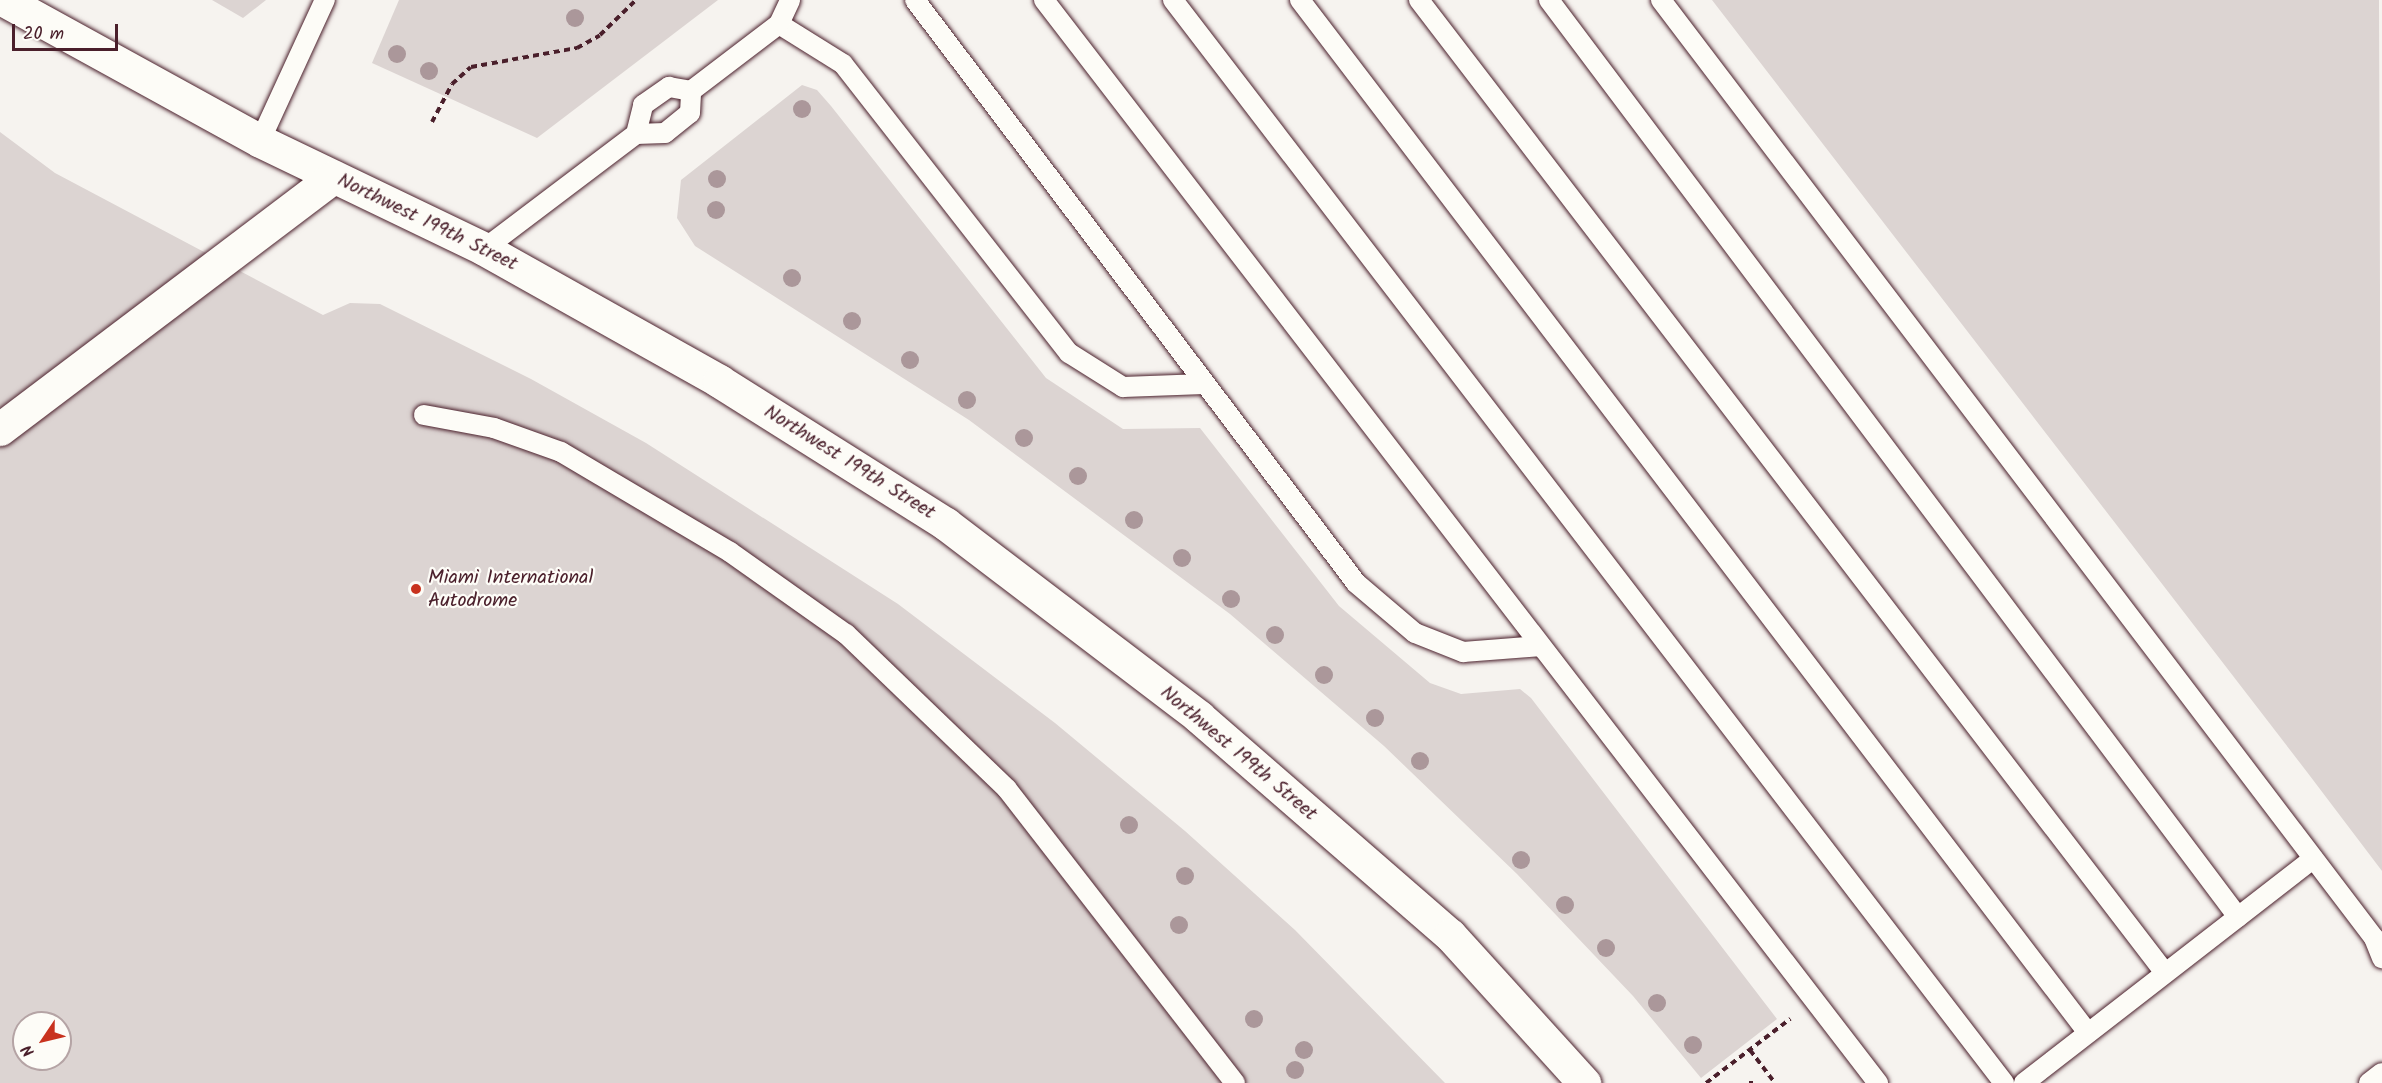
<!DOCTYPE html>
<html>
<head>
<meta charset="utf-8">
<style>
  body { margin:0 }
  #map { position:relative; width:2382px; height:1083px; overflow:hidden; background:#f6f3ef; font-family:Kalam,sans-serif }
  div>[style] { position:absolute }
  .green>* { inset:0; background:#dcd4d2 }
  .path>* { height:4px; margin-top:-2px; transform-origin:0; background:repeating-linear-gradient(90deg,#4a1f2b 0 6px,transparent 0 10.5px) }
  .roads { filter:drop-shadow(0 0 2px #4a1f2b) drop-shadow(0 0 2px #4a1f2b) }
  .lane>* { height:20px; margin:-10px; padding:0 10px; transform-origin:10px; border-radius:10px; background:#fdfcf7 }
  .primary>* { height:33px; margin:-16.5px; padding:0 16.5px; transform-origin:16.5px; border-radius:16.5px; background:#fdfcf7 }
  .highway>* { height:33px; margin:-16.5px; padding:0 16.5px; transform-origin:16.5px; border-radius:16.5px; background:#fdfcf7 }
  .trees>* { width:18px; height:18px; margin:-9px; border-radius:50%; background:#ab979a }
  .dots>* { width:16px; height:16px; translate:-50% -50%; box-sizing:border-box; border:3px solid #fdfcf7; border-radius:50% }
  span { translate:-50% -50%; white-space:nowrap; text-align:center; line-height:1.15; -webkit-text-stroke:4.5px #fdfcf7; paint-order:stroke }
  .street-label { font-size:20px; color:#4a1f2b }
  .poi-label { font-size:20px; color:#4a1f2b }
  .left { translate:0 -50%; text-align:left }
  .north { position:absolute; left:12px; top:1011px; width:60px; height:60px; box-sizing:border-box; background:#fdfcf7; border:2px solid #b5a4a5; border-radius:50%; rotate:235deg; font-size:16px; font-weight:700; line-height:24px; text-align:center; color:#4a1f2b }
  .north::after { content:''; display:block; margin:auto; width:21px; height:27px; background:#c8321e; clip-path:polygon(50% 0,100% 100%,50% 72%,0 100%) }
  .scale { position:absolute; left:12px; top:24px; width:106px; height:27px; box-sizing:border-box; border:3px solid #4a1f2b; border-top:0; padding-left:8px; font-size:18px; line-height:21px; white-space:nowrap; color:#4a1f2b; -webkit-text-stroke:4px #fdfcf7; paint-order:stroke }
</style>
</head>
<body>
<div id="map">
  <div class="green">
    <i style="clip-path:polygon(212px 0,266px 0,243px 18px)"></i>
    <i style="clip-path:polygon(399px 0,718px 0,537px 138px,372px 63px)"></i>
    <i style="clip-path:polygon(1712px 0,2379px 0,2382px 871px,2307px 772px)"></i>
    <i style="clip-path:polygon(802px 85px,817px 90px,831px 106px,1046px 378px,1123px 429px,1200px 428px,1339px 606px,1430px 683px,1461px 694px,1520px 689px,1531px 698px,1777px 1019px,1701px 1078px,1633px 996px,1517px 874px,1384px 746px,1230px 614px,969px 420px,695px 246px,677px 218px,681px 180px)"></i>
    <i style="clip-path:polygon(evenodd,0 132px,55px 173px,323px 315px,350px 303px,380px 304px,531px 379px,646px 443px,898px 604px,1055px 723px,1185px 831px,1295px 930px,1445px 1083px,0 1083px,0 132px,24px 1023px,60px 1023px,60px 1059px,24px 1059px,24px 1023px)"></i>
  </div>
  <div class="path">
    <i style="left:432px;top:122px;width:43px;rotate:-62.2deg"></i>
    <i style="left:452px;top:84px;width:25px;rotate:-42deg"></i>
    <i style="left:471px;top:67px;width:108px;rotate:-10.2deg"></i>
    <i style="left:577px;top:48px;width:26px;rotate:-29deg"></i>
    <i style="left:600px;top:35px;width:50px;rotate:-44.2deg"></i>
    <i style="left:1750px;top:1050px;width:41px;rotate:52.9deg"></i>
    <i style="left:1706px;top:1083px;width:106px;rotate:-37.3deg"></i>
    <i style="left:1749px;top:1083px;width:4px"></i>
  </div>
  <div class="roads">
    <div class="lane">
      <i style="left:915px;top:0;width:731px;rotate:52.89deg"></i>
      <i style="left:1356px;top:583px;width:77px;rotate:40.3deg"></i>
      <i style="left:1415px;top:633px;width:52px;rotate:21.6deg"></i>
      <i style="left:1463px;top:652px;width:78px;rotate:-4.4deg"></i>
      <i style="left:1044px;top:0;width:1367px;rotate:52.4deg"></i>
      <i style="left:1173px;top:0;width:1365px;rotate:52.5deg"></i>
      <i style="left:1300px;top:0;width:1299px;rotate:52.66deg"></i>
      <i style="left:1419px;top:0;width:1226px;rotate:52.52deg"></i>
      <i style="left:1549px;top:0;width:1147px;rotate:53.08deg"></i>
      <i style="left:1661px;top:0;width:1178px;rotate:52.76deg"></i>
      <i style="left:2374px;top:938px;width:22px;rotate:68deg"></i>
      <i style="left:779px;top:24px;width:75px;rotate:32deg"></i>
      <i style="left:843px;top:64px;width:367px;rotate:52deg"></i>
      <i style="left:1069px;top:353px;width:64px;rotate:32.2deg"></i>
      <i style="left:1123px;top:387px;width:81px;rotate:-2.1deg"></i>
      <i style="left:636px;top:134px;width:30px;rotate:-76deg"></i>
      <i style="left:643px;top:105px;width:32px;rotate:-35deg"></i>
      <i style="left:669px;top:87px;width:22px;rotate:10deg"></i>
      <i style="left:691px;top:91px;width:111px;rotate:-37.3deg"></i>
      <i style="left:779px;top:24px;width:26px;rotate:-65deg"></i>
      <i style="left:260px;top:141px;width:155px;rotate:-65.3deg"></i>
      <i style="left:484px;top:249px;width:191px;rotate:-37.1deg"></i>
      <i style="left:636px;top:134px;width:29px;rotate:-2deg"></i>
      <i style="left:665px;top:133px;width:32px;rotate:-39deg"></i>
      <i style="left:690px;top:113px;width:22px;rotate:-87deg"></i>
      <i style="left:424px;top:415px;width:71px;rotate:10.5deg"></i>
      <i style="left:494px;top:428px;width:71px;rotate:19.7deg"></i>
      <i style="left:561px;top:452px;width:196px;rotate:30.6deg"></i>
      <i style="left:730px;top:552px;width:142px;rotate:35.3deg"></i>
      <i style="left:846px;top:634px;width:223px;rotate:43.9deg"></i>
      <i style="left:1007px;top:789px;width:372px;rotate:52.2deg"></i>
      <i style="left:2024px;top:1083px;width:366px;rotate:-37.8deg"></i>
      <i style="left:2369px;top:1083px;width:16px;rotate:-38deg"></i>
    </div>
    <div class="primary">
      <i style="left:4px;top:0;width:292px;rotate:28.8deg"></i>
      <i style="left:260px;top:141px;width:249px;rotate:25.7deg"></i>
      <i style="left:484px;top:249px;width:270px;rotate:29.3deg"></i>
      <i style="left:719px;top:381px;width:268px;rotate:32.2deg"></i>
      <i style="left:946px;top:524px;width:318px;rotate:37.3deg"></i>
      <i style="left:1199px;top:717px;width:332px;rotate:41deg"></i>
      <i style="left:1450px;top:935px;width:200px;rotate:47.8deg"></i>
    </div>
    <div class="highway">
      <i style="left:0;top:429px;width:418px;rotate:-37.1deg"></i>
    </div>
  </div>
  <div class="trees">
    <i style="left:575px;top:18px"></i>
    <i style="left:397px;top:54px"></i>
    <i style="left:429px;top:71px"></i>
    <i style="left:802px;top:109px"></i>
    <i style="left:717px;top:179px"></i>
    <i style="left:716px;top:210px"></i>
    <i style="left:792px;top:278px"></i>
    <i style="left:852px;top:321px"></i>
    <i style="left:910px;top:360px"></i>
    <i style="left:967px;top:400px"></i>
    <i style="left:1024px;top:438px"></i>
    <i style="left:1078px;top:476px"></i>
    <i style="left:1134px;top:520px"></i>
    <i style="left:1182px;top:558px"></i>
    <i style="left:1231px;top:599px"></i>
    <i style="left:1275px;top:635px"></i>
    <i style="left:1324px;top:675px"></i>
    <i style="left:1375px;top:718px"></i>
    <i style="left:1420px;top:761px"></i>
    <i style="left:1129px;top:825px"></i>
    <i style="left:1521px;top:860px"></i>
    <i style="left:1185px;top:876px"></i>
    <i style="left:1565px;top:905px"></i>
    <i style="left:1179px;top:925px"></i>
    <i style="left:1606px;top:948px"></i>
    <i style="left:1657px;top:1003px"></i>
    <i style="left:1254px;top:1019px"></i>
    <i style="left:1693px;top:1045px"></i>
    <i style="left:1304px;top:1050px"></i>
    <i style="left:1295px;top:1070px"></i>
  </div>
  <div class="dots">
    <i style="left:416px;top:589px;background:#c8321e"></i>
  </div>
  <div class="street-label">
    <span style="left:427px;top:223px;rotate:26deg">Northwest 199th Street</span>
    <span style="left:849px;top:463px;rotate:32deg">Northwest 199th Street</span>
    <span style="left:1238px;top:754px;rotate:40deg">Northwest 199th Street</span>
  </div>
  <div class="poi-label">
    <span class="left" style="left:428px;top:590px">Miami International<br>Autodrome</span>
  </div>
  <div class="north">N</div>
  <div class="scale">20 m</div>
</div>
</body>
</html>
